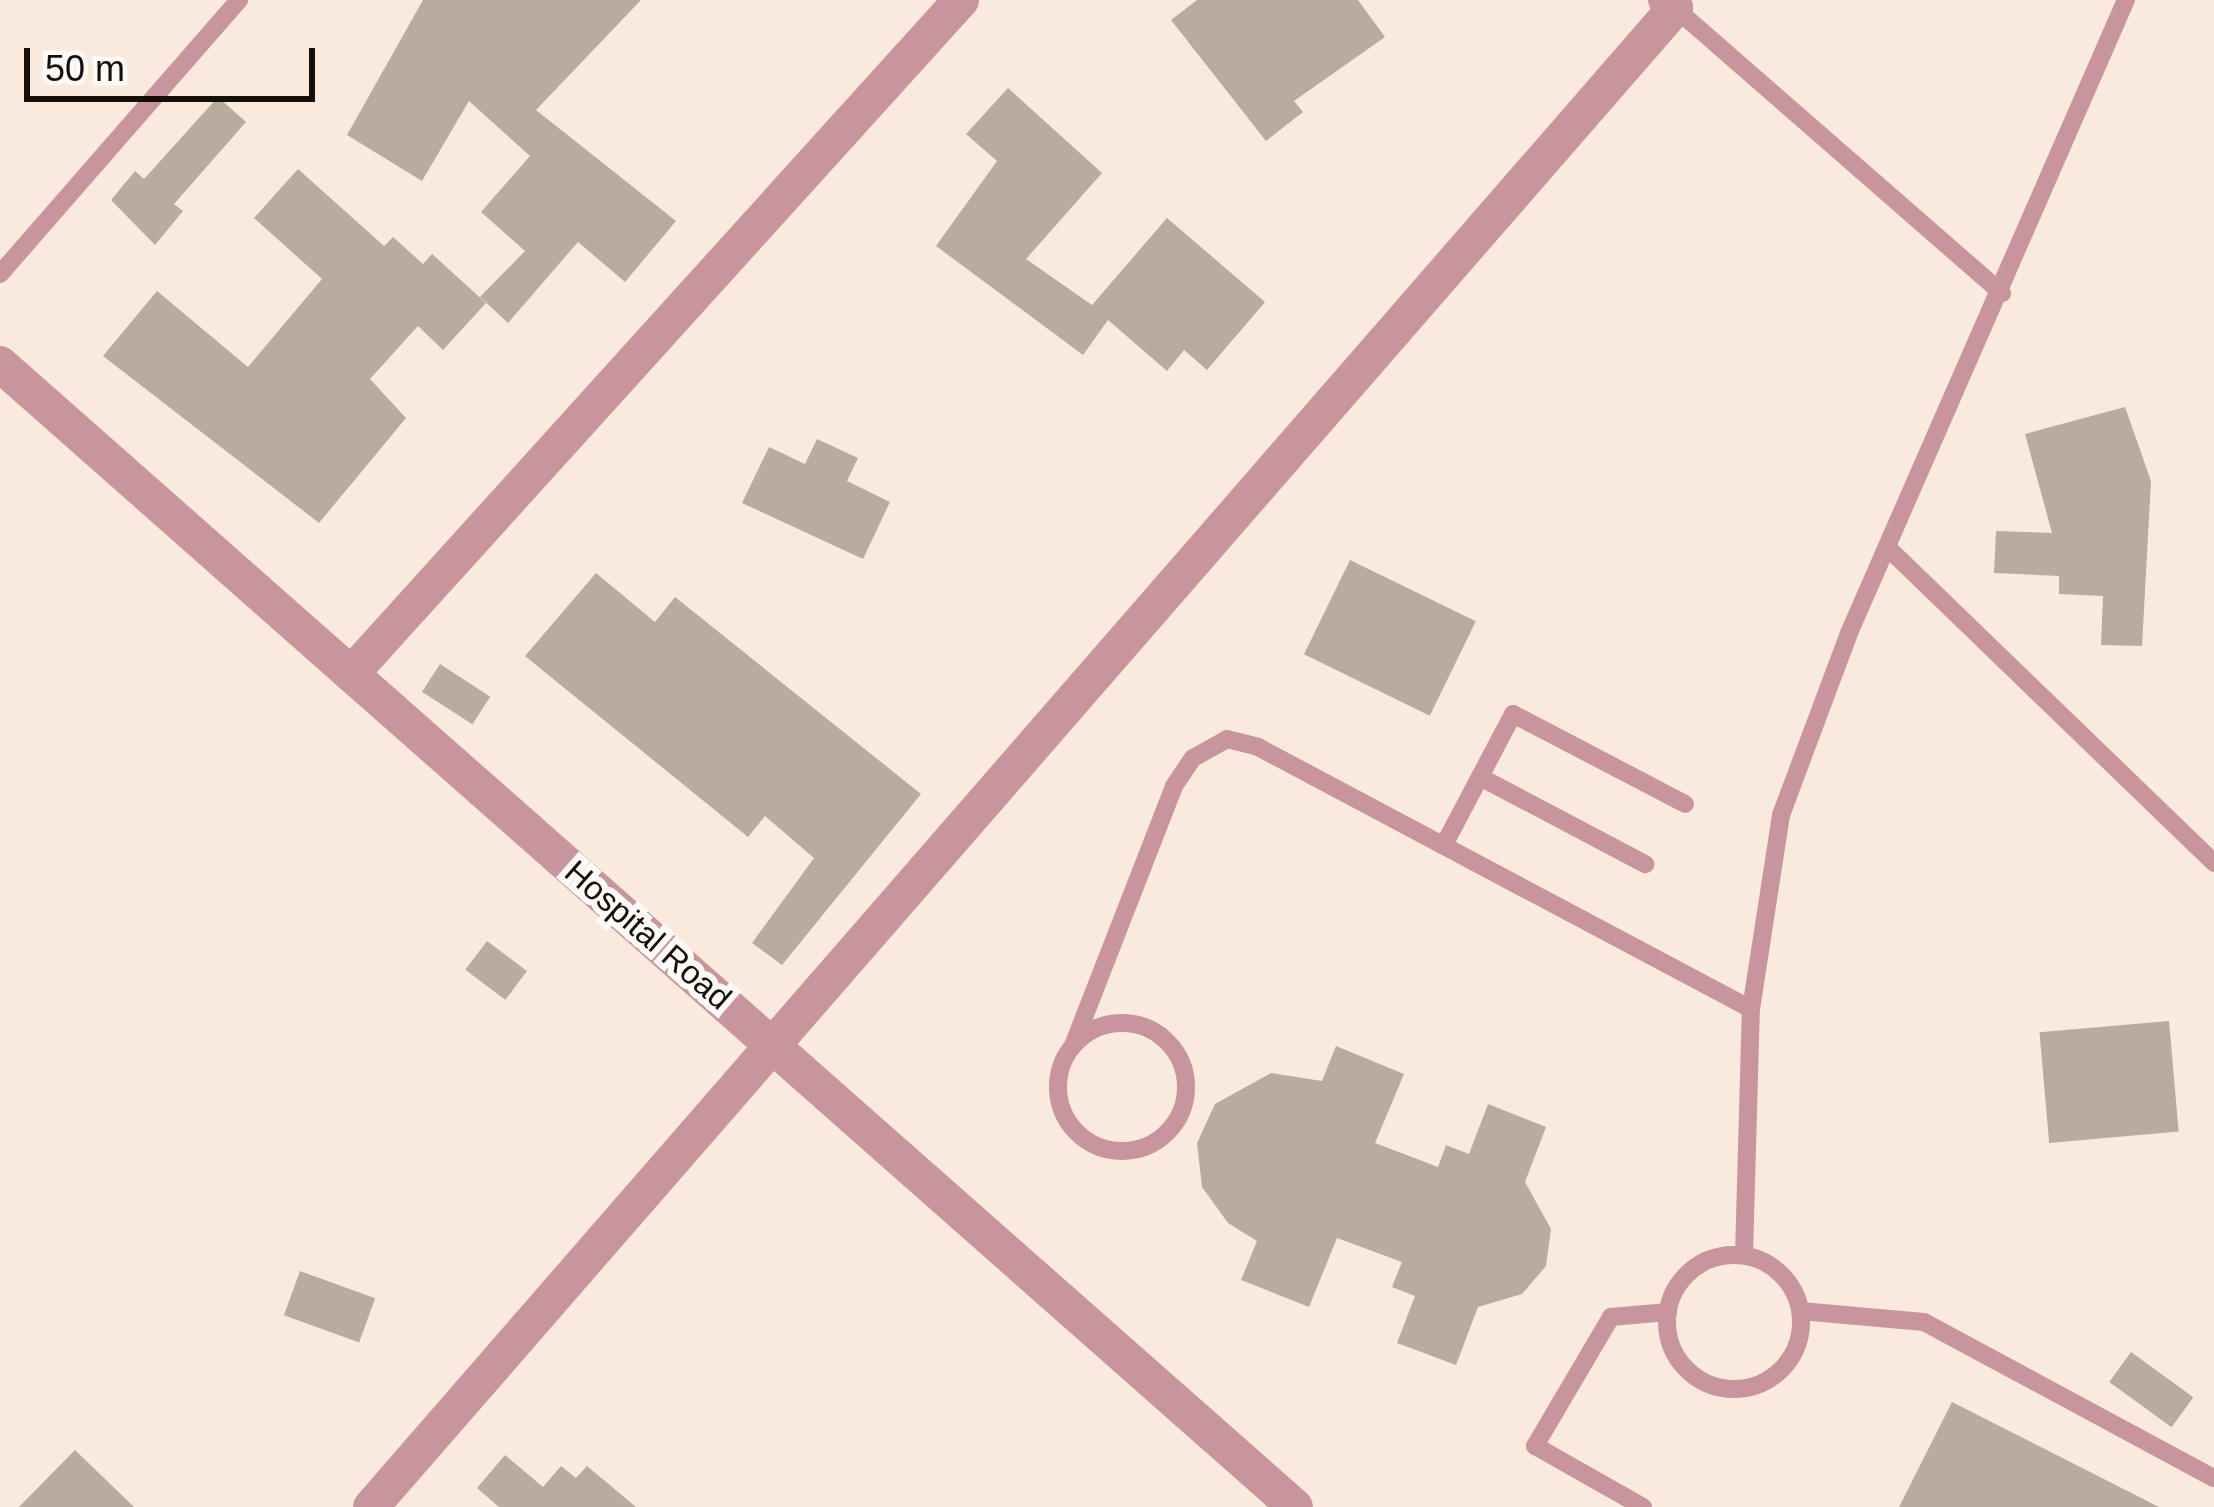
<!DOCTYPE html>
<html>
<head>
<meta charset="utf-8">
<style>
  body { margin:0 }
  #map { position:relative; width:2214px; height:1507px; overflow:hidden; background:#faeade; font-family:Arial,sans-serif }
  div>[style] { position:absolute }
  .building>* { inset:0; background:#b8ac9e; transform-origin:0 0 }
  .service>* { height:18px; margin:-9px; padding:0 9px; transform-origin:9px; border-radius:9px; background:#c8959c }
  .service>.ring { margin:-9px; padding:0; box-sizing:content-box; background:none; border:18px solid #c8959c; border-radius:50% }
  .minor>* { height:36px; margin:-18px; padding:0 18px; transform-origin:18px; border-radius:18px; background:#c8959c }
  .tertiary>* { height:36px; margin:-18px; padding:0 18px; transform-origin:18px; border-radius:18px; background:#c8959c }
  span { translate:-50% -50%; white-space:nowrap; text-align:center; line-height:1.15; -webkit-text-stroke:12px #fdfaf8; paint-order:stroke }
  .street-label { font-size:33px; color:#140f0b }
  .scale { position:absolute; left:24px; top:48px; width:291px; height:54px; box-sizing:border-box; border:6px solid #140f0b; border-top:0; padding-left:15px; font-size:36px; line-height:42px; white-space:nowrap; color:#140f0b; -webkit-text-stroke:9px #fdfaf8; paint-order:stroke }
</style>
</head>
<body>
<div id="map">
  <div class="building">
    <i style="clip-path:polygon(423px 0,641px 0,536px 110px,676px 221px,625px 282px,578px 242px,508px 323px,480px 297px,525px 251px,481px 212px,530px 156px,469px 101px,422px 181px,347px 135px)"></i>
    <i style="clip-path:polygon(1197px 0,1358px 0,1385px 37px,1294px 101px,1303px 112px,1266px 141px,1171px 20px)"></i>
    <i style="clip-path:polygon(1008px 88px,1102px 173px,1026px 259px,1092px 305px,1167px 218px,1265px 302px,1207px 370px,1184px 350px,1167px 371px,1108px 320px,1083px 355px,936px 246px,997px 161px,966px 134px)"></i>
    <i style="clip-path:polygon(218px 97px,246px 122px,174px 204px,183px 211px,155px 245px,111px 200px,135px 171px,144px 179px)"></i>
    <i style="clip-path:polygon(298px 169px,384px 246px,393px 237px,423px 264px,432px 254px,486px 303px,443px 350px,418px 326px,370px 379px,406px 418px,319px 523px,103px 356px,157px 291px,248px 367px,322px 279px,254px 218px)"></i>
    <i style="clip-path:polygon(2125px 407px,2151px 481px,2142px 646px,2101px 645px,2103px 596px,2059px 594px,2059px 576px,1994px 573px,1996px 531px,2052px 533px,2025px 434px)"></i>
    <i style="clip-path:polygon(817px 439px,858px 458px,847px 481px,890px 502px,863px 559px,742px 503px,769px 447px,805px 464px)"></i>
    <i style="left:1350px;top:560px;width:140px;height:105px;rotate:26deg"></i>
    <i style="clip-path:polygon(596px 573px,655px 622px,675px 597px,921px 794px,782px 965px,752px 943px,814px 858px,765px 816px,748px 837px,525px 656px)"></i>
    <i style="left:440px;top:664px;width:60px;height:33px;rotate:33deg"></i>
    <i style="left:487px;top:941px;width:50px;height:36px;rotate:37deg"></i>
    <i style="left:2169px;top:1021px;width:111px;height:130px;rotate:85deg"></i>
    <i style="clip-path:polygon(1336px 1046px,1404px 1074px,1375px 1143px,1438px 1167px,1446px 1145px,1469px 1154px,1488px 1104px,1546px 1127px,1525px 1182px,1551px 1229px,1546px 1266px,1522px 1294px,1478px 1307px,1456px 1365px,1397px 1343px,1415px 1296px,1392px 1287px,1402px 1262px,1337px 1238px,1309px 1307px,1241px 1280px,1257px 1241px,1228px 1223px,1202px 1187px,1197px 1143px,1215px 1104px,1271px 1073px,1322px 1081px)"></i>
    <i style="left:300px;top:1271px;width:80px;height:47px;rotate:20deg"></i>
    <i style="left:2131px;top:1352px;width:77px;height:37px;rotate:36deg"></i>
    <i style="clip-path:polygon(1952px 1402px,2159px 1507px,1899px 1507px)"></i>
    <i style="clip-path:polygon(75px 1450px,134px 1507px,19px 1507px)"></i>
    <i style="clip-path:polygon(505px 1455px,543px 1487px,561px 1466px,576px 1478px,587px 1466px,636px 1507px,499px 1507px,477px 1488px)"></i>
  </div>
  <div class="service">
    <i style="left:1675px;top:8px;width:434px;rotate:41.1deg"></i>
    <i style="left:0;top:274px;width:364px;rotate:-48.9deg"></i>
    <i style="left:1887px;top:547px;width:455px;rotate:44deg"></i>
    <i style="left:1480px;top:777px;width:187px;rotate:27.8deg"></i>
    <i style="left:1444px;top:845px;width:148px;rotate:-62.2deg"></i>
    <i style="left:1513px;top:714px;width:194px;rotate:27.6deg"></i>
    <i class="ring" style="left:1058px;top:1023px;width:110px;height:110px"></i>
    <i style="left:1074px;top:1043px;width:276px;rotate:-68.7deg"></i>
    <i style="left:1174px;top:786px;width:34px;rotate:-56deg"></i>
    <i style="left:1193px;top:758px;width:39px;rotate:-29deg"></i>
    <i style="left:1227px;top:739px;width:32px;rotate:14deg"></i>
    <i style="left:1258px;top:747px;width:558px;rotate:27.99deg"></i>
    <i class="ring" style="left:1667px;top:1255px;width:116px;height:116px"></i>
    <i style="left:1744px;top:1255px;width:246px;rotate:-88.4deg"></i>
    <i style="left:1751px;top:1009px;width:196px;rotate:-81.2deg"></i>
    <i style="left:1781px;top:815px;width:194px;rotate:-69.5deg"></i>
    <i style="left:1849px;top:633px;width:691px;rotate:-66.37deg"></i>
    <i style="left:1801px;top:1311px;width:123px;rotate:5.1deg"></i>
    <i style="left:1924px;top:1322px;width:329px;rotate:28.3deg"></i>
    <i style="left:1643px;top:1507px;width:124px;rotate:-150.5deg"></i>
    <i style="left:1535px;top:1446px;width:150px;rotate:-59.5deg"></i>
    <i style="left:1611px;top:1317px;width:57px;rotate:-5deg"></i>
  </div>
  <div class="minor">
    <i style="left:351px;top:674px;width:909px;rotate:-47.85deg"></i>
    <i style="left:371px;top:1507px;width:1987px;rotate:-48.98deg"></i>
    <i style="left:1675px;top:8px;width:12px;rotate:-138deg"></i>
  </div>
  <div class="tertiary">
    <i style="left:0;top:364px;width:1727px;rotate:41.43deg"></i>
  </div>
  <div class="street-label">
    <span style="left:648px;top:935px;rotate:41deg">Hospital Road</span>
  </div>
  <div class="scale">50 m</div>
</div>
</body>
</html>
